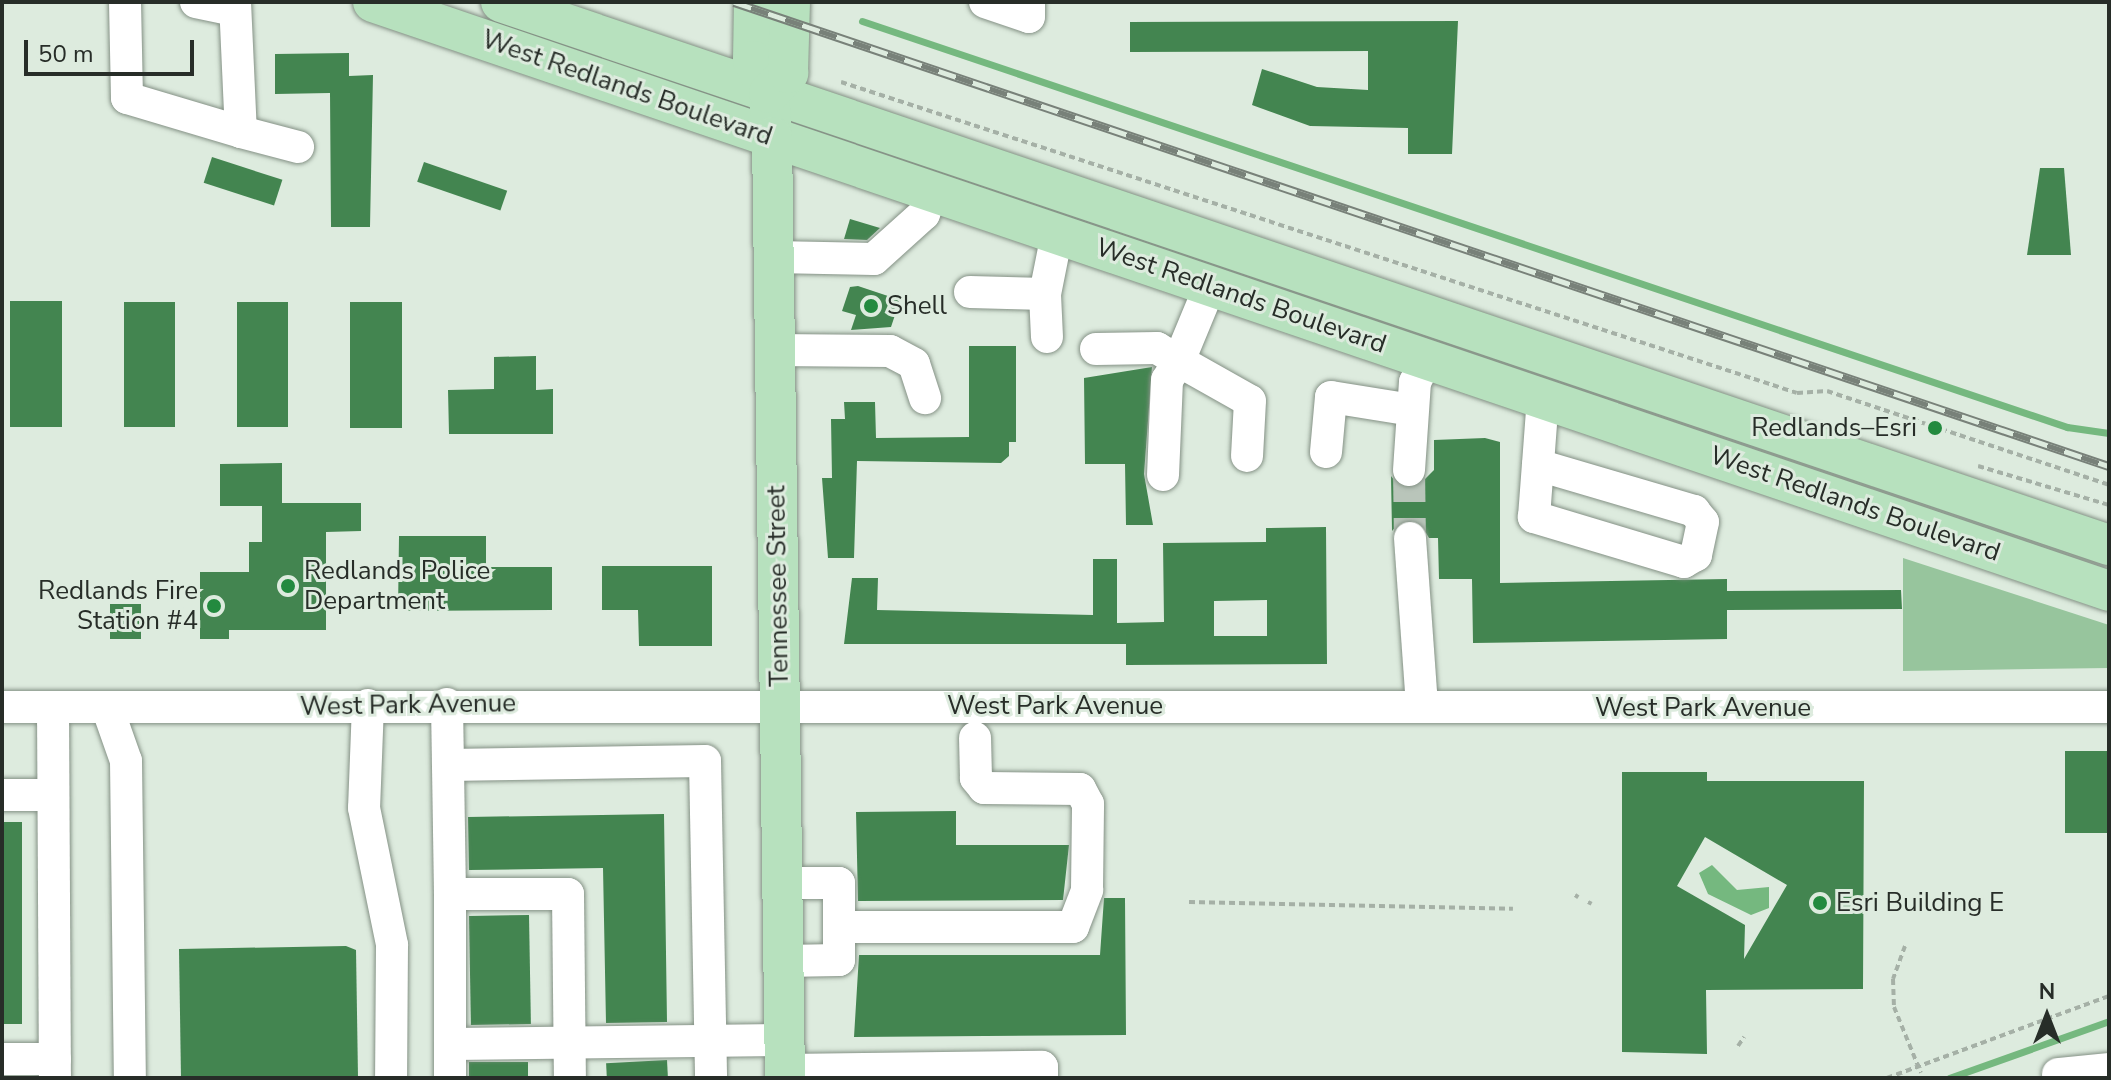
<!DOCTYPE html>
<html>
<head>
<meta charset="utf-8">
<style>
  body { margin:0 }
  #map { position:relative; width:2111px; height:1080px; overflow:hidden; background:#ddebde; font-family:"Nunito Sans",sans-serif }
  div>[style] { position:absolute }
  .green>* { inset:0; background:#97c59d }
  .water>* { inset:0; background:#75b87f }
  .stream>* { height:7px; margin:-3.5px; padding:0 3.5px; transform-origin:3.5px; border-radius:3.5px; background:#75b87f }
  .building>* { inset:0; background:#438550; transform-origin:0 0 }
  .minor-tunnel>* { height:32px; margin-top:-16px; transform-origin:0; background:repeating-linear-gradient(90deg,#b9c5ba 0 32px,transparent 0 48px) }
  .path>* { height:4px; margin-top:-2px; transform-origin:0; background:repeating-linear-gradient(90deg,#a5b0a6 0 6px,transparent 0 10px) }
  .roads { filter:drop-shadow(0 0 2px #849185) drop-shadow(0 0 2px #849185) }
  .minor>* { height:32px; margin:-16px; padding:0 16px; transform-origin:16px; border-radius:16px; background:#fff }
  .major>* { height:40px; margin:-20px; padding:0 20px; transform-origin:20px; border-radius:20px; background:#b7e1be }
  .rail>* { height:9px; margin-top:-4.5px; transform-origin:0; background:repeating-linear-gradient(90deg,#ddebde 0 18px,#788179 0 36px); box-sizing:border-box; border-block:2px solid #788179 }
  .dots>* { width:22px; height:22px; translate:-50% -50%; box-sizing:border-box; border:4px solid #ddebde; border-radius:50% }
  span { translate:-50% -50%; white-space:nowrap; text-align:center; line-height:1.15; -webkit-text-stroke:6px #ddebde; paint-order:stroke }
  .street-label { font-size:26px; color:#272d28 }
  .poi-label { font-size:26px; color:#272d28 }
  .left { translate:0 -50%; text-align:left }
  .right { translate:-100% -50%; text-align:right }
  .frame { position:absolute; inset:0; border:4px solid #272d28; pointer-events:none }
  .north { position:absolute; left:2007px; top:976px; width:80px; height:80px; -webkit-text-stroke:6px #ddebde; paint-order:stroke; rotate:0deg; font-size:22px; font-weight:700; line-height:32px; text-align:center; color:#272d28 }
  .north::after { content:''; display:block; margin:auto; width:28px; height:36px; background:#272d28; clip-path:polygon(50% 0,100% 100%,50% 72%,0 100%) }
  .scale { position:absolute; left:24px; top:40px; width:170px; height:36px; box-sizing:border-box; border:4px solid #272d28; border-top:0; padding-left:10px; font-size:24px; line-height:28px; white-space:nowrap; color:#272d28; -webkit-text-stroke:6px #ddebde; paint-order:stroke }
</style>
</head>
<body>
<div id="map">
  <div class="green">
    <i style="clip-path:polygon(1903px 558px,2109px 625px,2109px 668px,1903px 671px)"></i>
  </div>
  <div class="water">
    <i style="clip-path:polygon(1712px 865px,1737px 890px,1769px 887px,1769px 908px,1751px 915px,1708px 894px,1699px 873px)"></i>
  </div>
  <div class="stream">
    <i style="left:862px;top:21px;width:1272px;rotate:18.62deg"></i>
    <i style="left:2067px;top:427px;width:42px;rotate:8.1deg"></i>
    <i style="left:1949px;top:1078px;width:170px;rotate:-19.6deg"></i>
  </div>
  <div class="building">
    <i style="clip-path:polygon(1458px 21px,1452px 154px,1408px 154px,1408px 128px,1310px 126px,1252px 105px,1262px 69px,1317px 87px,1368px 90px,1368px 51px,1130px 52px,1130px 22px)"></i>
    <i style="clip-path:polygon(349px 53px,349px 76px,373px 75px,370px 227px,331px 227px,330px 93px,275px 94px,275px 54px)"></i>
    <i style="left:212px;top:157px;width:74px;height:27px;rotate:18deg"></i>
    <i style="left:424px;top:162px;width:88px;height:21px;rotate:19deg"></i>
    <i style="clip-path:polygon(2040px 168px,2064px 168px,2071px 255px,2027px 255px)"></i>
    <i style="clip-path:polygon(850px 219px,880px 228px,867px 240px,844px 239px)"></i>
    <i style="clip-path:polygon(858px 286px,900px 300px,891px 327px,851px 330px,856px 315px,842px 311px,850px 287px)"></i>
    <i style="left:62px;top:301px;width:126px;height:52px;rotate:90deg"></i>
    <i style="left:124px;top:302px;width:51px;height:125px"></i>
    <i style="left:237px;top:302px;width:51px;height:125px"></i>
    <i style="left:350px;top:302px;width:52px;height:126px"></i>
    <i style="clip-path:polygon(969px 346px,1016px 346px,1016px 442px,1009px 442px,1009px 456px,1001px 463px,857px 461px,854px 558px,828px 558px,822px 478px,832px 478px,831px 419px,845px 419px,844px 402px,875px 402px,876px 438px,969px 437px)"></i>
    <i style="clip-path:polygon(536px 356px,536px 390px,553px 389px,553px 434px,449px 434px,448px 390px,494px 389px,494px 357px)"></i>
    <i style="clip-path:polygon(1152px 367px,1144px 474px,1153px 525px,1126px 525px,1125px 464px,1085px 464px,1084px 378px)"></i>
    <i style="clip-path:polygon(1485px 438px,1500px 442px,1500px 583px,1727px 579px,1727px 591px,1901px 590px,1902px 609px,1727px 610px,1727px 639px,1473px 643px,1472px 579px,1439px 579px,1438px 538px,1429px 538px,1419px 521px,1400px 522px,1392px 531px,1391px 476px,1399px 486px,1417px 487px,1434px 470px,1434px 440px)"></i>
    <i style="clip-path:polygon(282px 463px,282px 503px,361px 503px,361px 531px,326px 532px,326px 630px,229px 630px,229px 639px,200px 639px,200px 572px,249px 572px,249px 542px,262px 542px,262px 506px,220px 506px,220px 464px)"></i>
    <i style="clip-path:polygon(evenodd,1326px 527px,1327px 664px,1126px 665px,1126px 644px,844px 644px,852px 578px,878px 578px,877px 610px,1093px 615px,1093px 559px,1117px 559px,1117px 623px,1164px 622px,1163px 543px,1266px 542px,1266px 528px,1326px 527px,1267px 600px,1267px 636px,1214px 636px,1214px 601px,1267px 600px)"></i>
    <i style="clip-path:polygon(399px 536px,486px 536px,486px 567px,552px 567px,552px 610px,398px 611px)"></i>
    <i style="clip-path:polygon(602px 566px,712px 566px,712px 646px,639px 646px,638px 610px,602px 610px)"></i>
    <i style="left:110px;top:604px;width:31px;height:35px"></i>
    <i style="left:2109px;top:751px;width:82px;height:44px;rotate:90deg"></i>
    <i style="clip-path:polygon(evenodd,1622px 772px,1707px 772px,1707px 781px,1864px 781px,1863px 989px,1706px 990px,1707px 1054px,1622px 1052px,1622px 772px,1705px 837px,1787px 885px,1744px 959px,1745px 925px,1677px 886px,1705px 837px)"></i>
    <i style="clip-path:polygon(956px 811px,956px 845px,1069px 845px,1063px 900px,858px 901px,856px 812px)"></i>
    <i style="clip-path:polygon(664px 814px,667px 1022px,606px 1023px,603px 868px,469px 870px,468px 817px)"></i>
    <i style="left:2px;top:822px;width:20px;height:202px"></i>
    <i style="clip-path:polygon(1104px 898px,1125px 898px,1126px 1035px,854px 1037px,859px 955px,1100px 955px)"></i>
    <i style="left:529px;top:915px;width:109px;height:60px;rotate:89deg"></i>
    <i style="clip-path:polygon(346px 946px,356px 950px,358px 1078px,181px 1078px,179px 949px)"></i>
    <i style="left:667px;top:1060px;width:18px;height:61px;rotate:87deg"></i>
    <i style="left:528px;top:1062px;width:16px;height:59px;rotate:90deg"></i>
  </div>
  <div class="minor-tunnel">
    <i style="left:1409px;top:470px;width:68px;rotate:89.2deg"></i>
  </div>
  <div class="path">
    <i style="left:841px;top:82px;width:1005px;rotate:18.02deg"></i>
    <i style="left:1797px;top:393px;width:30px;rotate:-4deg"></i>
    <i style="left:1827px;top:391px;width:297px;rotate:18.4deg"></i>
    <i style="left:1978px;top:466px;width:137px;rotate:16.6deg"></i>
    <i style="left:1575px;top:895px;width:4px;rotate:34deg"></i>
    <i style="left:1189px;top:902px;width:324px;rotate:1.2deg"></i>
    <i style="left:1588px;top:902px;width:4px;rotate:27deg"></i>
    <i style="left:1905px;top:946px;width:35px;rotate:110deg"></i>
    <i style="left:1893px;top:979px;width:28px;rotate:88deg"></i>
    <i style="left:1894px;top:1007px;width:71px;rotate:67.8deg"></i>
    <i style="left:1738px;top:1046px;width:11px;rotate:-56deg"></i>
    <i style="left:1887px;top:1078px;width:237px;rotate:-20.3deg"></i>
  </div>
  <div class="roads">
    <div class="minor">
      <i style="left:125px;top:2px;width:96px;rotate:88.8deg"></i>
      <i style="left:127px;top:98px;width:119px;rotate:16.6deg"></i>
      <i style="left:196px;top:2px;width:38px;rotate:12deg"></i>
      <i style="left:235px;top:2px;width:130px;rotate:87.4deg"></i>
      <i style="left:241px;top:132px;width:59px;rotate:14.7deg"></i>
      <i style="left:985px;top:2px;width:46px;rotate:18.8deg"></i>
      <i style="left:1029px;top:17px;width:15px;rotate:-90deg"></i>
      <i style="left:774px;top:257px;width:100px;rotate:1.1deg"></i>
      <i style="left:874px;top:259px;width:67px;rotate:-42deg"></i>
      <i style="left:924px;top:214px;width:23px;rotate:-70deg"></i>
      <i style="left:1210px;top:286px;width:81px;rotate:112.5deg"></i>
      <i style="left:1179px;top:361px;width:81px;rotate:29.4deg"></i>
      <i style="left:1250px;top:401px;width:55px;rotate:93.1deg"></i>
      <i style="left:970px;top:292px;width:75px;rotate:1.5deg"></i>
      <i style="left:1047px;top:337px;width:43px;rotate:-92.7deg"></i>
      <i style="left:1045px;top:294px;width:61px;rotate:-78.7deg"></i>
      <i style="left:1096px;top:349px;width:61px;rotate:-0.9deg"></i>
      <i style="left:1157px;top:348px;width:26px;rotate:31deg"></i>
      <i style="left:1179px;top:361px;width:22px;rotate:122deg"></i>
      <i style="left:1167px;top:380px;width:95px;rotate:92.4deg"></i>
      <i style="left:773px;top:350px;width:117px;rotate:0.5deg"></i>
      <i style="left:890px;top:351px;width:27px;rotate:28deg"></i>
      <i style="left:914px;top:364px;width:36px;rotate:72deg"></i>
      <i style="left:1326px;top:452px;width:55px;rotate:-84.8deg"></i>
      <i style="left:1331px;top:397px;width:82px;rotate:9.1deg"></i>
      <i style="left:1538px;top:465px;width:163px;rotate:16.4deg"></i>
      <i style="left:1694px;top:511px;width:14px;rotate:51deg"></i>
      <i style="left:1703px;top:522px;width:34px;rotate:102deg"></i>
      <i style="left:1696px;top:555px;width:14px;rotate:150deg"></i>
      <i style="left:1684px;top:562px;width:157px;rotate:-163.3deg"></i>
      <i style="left:1534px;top:517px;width:119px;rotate:-85.7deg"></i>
      <i style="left:1409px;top:470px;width:88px;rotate:-86.1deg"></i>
      <i style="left:1415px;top:382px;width:26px;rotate:-62deg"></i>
      <i style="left:1410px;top:538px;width:169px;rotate:85.9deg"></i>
      <i style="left:447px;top:704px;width:190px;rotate:89.1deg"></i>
      <i style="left:450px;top:894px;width:118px"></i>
      <i style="left:568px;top:894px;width:184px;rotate:89.4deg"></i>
      <i style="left:368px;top:705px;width:103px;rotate:92.2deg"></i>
      <i style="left:364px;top:808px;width:140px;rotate:78.4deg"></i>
      <i style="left:392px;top:945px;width:133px;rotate:90.4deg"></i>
      <i style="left:2px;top:707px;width:2107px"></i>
      <i style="left:53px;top:707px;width:371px;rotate:89.7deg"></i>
      <i style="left:107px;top:707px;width:57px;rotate:70.6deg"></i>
      <i style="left:126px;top:761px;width:317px;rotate:89.3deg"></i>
      <i style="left:448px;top:765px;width:257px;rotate:-0.9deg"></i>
      <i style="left:705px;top:761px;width:317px;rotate:88.9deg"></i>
      <i style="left:2px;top:795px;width:51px"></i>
      <i style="left:783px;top:883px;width:56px"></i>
      <i style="left:839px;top:883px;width:44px;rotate:90deg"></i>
      <i style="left:839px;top:927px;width:234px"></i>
      <i style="left:1073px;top:927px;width:40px;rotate:-69deg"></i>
      <i style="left:1087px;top:890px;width:86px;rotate:-89.3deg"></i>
      <i style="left:1088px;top:804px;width:17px;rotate:-118deg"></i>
      <i style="left:1080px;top:789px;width:96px;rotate:-179.4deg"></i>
      <i style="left:984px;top:788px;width:13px;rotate:-129deg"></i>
      <i style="left:976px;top:778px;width:40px;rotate:-91.4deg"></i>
      <i style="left:450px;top:894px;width:184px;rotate:90deg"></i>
      <i style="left:784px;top:961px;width:55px;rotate:-1deg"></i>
      <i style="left:839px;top:960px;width:33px;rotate:-90deg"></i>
      <i style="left:450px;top:1044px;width:334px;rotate:-0.7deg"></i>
      <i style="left:2px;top:1059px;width:53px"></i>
      <i style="left:785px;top:1070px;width:257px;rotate:-0.7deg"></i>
      <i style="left:1042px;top:1067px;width:11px;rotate:90deg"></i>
      <i style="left:2058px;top:1074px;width:51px;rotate:-5.6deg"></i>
    </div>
    <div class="major">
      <i style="left:373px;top:2px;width:1833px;rotate:18.74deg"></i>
      <i style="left:501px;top:2px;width:1697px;rotate:18.66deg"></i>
      <i style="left:754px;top:2px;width:59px;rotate:91deg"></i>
      <i style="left:753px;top:61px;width:36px;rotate:63deg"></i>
      <i style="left:769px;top:93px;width:44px;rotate:86.1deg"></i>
      <i style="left:772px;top:137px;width:941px;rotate:89.21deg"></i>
      <i style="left:769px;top:93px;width:28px;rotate:-46deg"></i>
      <i style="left:788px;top:73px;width:71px;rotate:-88.4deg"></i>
    </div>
  </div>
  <div class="rail">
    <i style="left:734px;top:2px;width:1451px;rotate:18.65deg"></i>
  </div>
  <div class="dots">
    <i style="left:871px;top:306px;background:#238a3f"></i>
    <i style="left:1935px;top:428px;background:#238a3f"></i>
    <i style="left:288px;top:586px;background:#238a3f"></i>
    <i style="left:214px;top:606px;background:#238a3f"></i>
    <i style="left:1820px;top:903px;background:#238a3f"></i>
  </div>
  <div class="street-label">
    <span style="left:627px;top:88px;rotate:19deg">West Redlands Boulevard</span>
    <span style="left:1241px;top:296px;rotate:19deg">West Redlands Boulevard</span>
    <span style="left:1855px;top:504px;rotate:19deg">West Redlands Boulevard</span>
    <span style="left:778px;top:586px;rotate:-91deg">Tennessee Street</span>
    <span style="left:408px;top:705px;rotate:-1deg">West Park Avenue</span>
    <span style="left:1055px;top:706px">West Park Avenue</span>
    <span style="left:1703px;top:708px">West Park Avenue</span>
  </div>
  <div class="poi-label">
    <span class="left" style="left:887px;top:306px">Shell</span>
    <span class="right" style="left:1917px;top:428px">Redlands–Esri</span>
    <span class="left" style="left:304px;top:586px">Redlands Police<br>Department</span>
    <span class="right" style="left:198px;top:606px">Redlands Fire<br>Station #4</span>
    <span class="left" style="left:1836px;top:903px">Esri Building E</span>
  </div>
  <div class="frame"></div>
  <div class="north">N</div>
  <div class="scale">50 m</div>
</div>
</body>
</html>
